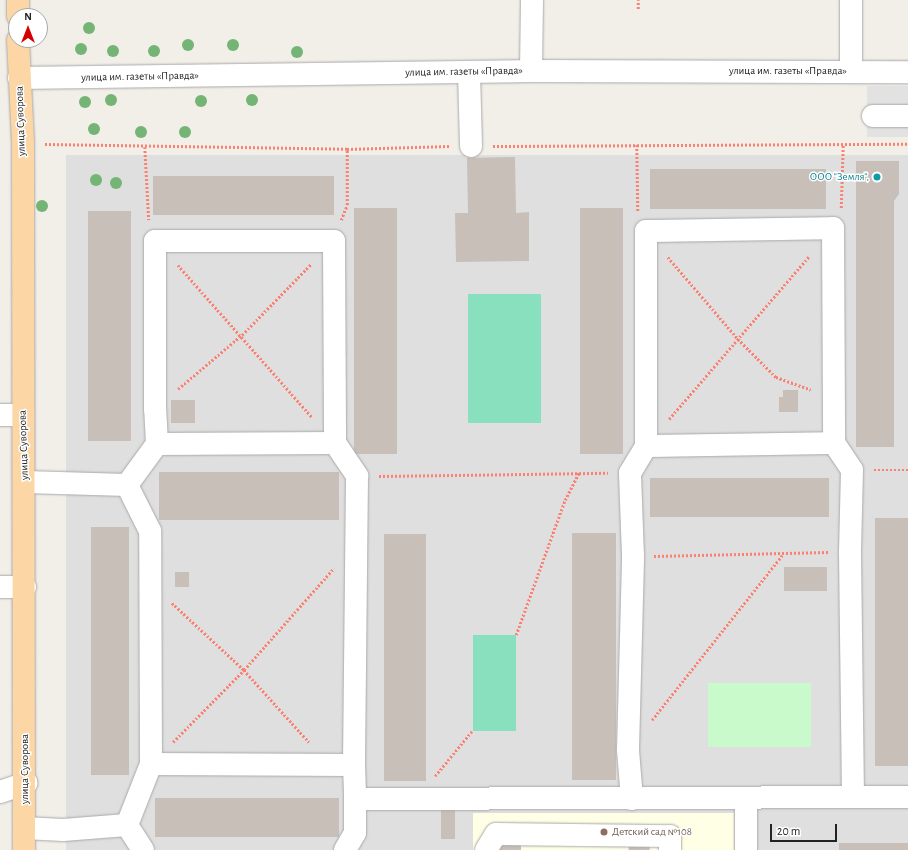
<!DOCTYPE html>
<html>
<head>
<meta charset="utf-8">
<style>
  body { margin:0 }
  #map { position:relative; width:908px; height:850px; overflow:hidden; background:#f2efe9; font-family:"Alegreya Sans",sans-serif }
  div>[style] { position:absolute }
  .residential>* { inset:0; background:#e0dfdf; transform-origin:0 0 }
  .education>* { inset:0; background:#ffffe5; transform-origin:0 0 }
  .park>* { inset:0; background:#c8facc; transform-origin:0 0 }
  .pitch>* { inset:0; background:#88e0be; transform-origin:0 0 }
  .parking>* { inset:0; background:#e2e2e2; transform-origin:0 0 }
  .building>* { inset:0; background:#c7bfb8; transform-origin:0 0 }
  .path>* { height:2.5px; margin-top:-1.25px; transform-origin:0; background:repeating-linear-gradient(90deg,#fa8072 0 2px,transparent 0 4px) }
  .roads { filter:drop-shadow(0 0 1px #a9a9a9) drop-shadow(0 0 1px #a9a9a9) }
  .minor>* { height:22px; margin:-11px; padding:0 11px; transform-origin:11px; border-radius:11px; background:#fff }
  .major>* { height:22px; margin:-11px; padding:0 11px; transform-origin:11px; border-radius:11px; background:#fcd6a4 }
  .trees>* { width:12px; height:12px; margin:-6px; border-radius:50%; background:#74b475 }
  .dots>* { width:11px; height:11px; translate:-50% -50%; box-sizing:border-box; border:2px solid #fff; border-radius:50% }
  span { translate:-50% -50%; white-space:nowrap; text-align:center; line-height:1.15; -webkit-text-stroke:3px #fff; paint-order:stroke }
  .street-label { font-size:11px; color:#222 }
  .culture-label { font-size:11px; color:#0d838f }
  .right { translate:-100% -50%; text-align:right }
  .education-label { font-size:11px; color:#785e54 }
  .left { translate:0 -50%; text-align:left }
  .north { position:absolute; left:8px; top:8px; width:40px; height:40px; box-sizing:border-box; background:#fff; border:1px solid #a7a7a7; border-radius:50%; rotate:0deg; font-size:11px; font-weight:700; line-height:16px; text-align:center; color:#222 }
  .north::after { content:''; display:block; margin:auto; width:14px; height:18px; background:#d40000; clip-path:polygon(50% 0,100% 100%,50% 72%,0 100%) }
  .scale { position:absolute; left:770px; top:824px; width:67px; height:18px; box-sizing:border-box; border:2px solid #222; border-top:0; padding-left:5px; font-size:12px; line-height:14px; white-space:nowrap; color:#222; -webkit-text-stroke:3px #fff; paint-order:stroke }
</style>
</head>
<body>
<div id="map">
  <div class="residential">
    <i style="left:908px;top:155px;width:695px;height:842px;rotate:90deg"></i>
  </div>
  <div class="education">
    <i style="left:473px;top:813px;width:261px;height:37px"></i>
  </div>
  <div class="park">
    <i style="left:708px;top:683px;width:103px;height:64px"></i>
  </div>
  <div class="pitch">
    <i style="left:468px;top:294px;width:73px;height:129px"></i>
    <i style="left:473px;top:635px;width:43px;height:96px"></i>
  </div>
  <div class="parking">
    <i style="left:867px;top:86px;width:41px;height:51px"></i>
  </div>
  <div class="building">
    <i style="clip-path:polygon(515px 157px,516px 213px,529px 212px,529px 261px,456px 262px,455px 213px,468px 213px,467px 158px)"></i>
    <i style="clip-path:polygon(856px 161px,899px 161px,899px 194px,894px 201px,894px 447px,856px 447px)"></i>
    <i style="left:650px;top:169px;width:176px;height:40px"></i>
    <i style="left:153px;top:176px;width:181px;height:39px"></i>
    <i style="left:354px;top:208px;width:43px;height:246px"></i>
    <i style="left:580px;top:208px;width:43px;height:246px"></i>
    <i style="left:88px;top:211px;width:43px;height:230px"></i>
    <i style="clip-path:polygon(783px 390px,798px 390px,798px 412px,779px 412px,779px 397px,783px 397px)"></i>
    <i style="left:171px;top:400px;width:24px;height:23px"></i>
    <i style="left:159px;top:472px;width:180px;height:48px"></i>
    <i style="left:829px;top:478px;width:39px;height:179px;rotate:90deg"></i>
    <i style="left:875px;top:518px;width:33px;height:248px"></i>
    <i style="left:91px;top:527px;width:38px;height:248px"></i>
    <i style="left:572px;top:533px;width:44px;height:247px"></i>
    <i style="left:384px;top:534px;width:42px;height:247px"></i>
    <i style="left:784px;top:567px;width:43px;height:24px"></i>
    <i style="left:175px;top:572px;width:14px;height:15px"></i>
    <i style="left:155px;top:798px;width:184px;height:39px"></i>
    <i style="left:441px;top:806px;width:14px;height:33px"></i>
    <i style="left:497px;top:840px;width:24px;height:10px"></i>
    <i style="left:629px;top:841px;width:21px;height:9px;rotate:3deg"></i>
    <i style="left:839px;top:843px;width:69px;height:7px"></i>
  </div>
  <div class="path">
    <i style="left:638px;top:9px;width:9px;rotate:-90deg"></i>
    <i style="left:45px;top:144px;width:302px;rotate:0.9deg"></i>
    <i style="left:347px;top:149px;width:103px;rotate:-1.7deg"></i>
    <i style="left:637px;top:145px;width:66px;rotate:89.1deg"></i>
    <i style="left:493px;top:146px;width:415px;rotate:-0.3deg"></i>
    <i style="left:145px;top:147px;width:73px;rotate:86.9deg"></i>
    <i style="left:841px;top:208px;width:64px;rotate:-88.2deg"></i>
    <i style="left:341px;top:220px;width:16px;rotate:-68deg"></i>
    <i style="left:347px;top:205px;width:56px;rotate:-90deg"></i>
    <i style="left:668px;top:257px;width:108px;rotate:49.5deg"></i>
    <i style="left:738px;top:339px;width:54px;rotate:45deg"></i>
    <i style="left:776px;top:377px;width:37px;rotate:20deg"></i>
    <i style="left:178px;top:265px;width:203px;rotate:48.6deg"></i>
    <i style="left:178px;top:389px;width:84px;rotate:-40.2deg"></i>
    <i style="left:242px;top:335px;width:99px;rotate:-45.8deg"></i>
    <i style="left:669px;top:419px;width:216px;rotate:-49.3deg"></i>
    <i style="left:874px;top:470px;width:34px"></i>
    <i style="left:379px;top:476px;width:229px;rotate:-0.8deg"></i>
    <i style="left:654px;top:556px;width:175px;rotate:-1.3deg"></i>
    <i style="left:172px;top:603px;width:98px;rotate:42.9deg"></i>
    <i style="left:244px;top:670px;width:97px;rotate:47.9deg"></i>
    <i style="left:516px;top:635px;width:144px;rotate:-70.1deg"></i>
    <i style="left:565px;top:500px;width:31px;rotate:-63deg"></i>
    <i style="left:652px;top:720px;width:211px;rotate:-51.7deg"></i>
    <i style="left:173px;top:742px;width:101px;rotate:-45.4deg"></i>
    <i style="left:244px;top:670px;width:136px;rotate:-48.6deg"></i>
    <i style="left:435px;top:776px;width:58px;rotate:-50.6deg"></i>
  </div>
  <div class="roads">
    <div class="minor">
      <i style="left:851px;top:0;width:71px;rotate:90deg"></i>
      <i style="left:531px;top:71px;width:71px;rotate:-89.2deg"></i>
      <i style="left:469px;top:73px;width:73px;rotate:88.4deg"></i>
      <i style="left:19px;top:78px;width:512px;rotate:-0.78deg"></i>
      <i style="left:531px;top:71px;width:377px;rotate:0.2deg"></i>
      <i style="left:873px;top:116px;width:35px"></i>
      <i style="left:0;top:415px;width:23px"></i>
      <i style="left:157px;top:444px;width:178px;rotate:-0.3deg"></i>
      <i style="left:335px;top:443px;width:40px;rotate:56deg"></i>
      <i style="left:357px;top:476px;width:289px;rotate:90.6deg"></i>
      <i style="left:646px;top:446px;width:188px;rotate:-0.9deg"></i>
      <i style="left:25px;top:482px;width:102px;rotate:1.7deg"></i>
      <i style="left:0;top:587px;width:25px"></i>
      <i style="left:151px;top:764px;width:203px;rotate:0.3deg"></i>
      <i style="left:354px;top:765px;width:34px;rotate:88deg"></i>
      <i style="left:0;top:792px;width:28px;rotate:-19deg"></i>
      <i style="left:746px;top:798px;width:52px;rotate:90deg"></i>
      <i style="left:632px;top:799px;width:49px;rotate:-94.7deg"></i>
      <i style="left:628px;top:750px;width:194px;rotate:-88.5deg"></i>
      <i style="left:633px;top:556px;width:83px;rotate:-92.1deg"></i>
      <i style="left:630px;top:473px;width:31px;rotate:-59deg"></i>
      <i style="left:646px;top:446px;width:215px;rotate:-90deg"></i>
      <i style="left:646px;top:231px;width:187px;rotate:-0.9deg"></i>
      <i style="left:833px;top:228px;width:215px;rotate:89.7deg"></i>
      <i style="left:834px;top:443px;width:32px;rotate:56deg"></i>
      <i style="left:852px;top:470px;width:82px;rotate:91.4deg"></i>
      <i style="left:850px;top:552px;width:245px;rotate:89.3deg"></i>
      <i style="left:24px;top:828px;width:39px;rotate:3deg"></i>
      <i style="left:63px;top:830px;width:64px;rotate:-4.5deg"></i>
      <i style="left:143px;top:850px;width:30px;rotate:-123deg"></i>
      <i style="left:127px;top:825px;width:66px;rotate:-68.5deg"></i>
      <i style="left:151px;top:764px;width:233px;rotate:-90.2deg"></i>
      <i style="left:150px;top:531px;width:51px;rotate:-116.6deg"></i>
      <i style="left:127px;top:485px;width:51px;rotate:-53.8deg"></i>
      <i style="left:157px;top:444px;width:35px;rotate:-93deg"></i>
      <i style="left:155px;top:409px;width:168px;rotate:-90deg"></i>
      <i style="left:155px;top:241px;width:179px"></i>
      <i style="left:334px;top:241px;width:202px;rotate:89.7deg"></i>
      <i style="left:345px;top:850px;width:20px;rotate:-60deg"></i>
      <i style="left:355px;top:833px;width:34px;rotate:-90deg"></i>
      <i style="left:355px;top:799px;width:553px;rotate:-0.21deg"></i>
      <i style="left:486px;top:850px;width:19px;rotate:-58deg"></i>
      <i style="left:496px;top:834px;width:174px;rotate:0.7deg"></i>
      <i style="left:670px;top:836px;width:14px;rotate:90deg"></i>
    </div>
    <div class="major">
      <i style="left:18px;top:0;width:16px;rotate:90deg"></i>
      <i style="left:18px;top:40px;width:103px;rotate:87.2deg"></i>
      <i style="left:23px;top:143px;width:707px;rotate:89.92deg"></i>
    </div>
  </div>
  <div class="trees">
    <i style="left:89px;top:28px"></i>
    <i style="left:188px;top:45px"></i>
    <i style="left:233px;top:45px"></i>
    <i style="left:81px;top:49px"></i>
    <i style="left:113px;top:51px"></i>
    <i style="left:154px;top:51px"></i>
    <i style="left:297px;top:52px"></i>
    <i style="left:111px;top:100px"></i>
    <i style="left:252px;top:100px"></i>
    <i style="left:201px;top:101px"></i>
    <i style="left:85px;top:102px"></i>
    <i style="left:94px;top:129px"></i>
    <i style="left:141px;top:132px"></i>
    <i style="left:185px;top:132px"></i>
    <i style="left:96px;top:180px"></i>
    <i style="left:116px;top:183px"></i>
    <i style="left:42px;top:206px"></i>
  </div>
  <div class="dots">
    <i style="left:877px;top:177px;background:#0f9aa8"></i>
    <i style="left:604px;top:832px;background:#8d6e63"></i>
  </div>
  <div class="street-label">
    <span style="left:788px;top:71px">улица им. газеты «Правда»</span>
    <span style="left:464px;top:72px;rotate:-1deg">улица им. газеты «Правда»</span>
    <span style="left:140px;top:77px;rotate:-1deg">улица им. газеты «Правда»</span>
    <span style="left:21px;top:121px;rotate:-92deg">улица Суворова</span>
    <span style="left:24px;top:445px;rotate:-92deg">улица Суворова</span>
    <span style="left:25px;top:769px;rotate:-90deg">улица Суворова</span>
  </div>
  <div class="culture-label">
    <span class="right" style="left:869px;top:177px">ООО "Земля",</span>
  </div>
  <div class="education-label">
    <span class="left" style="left:612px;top:832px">Детский сад №108</span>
  </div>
  <div class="north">N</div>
  <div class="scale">20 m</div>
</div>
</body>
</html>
